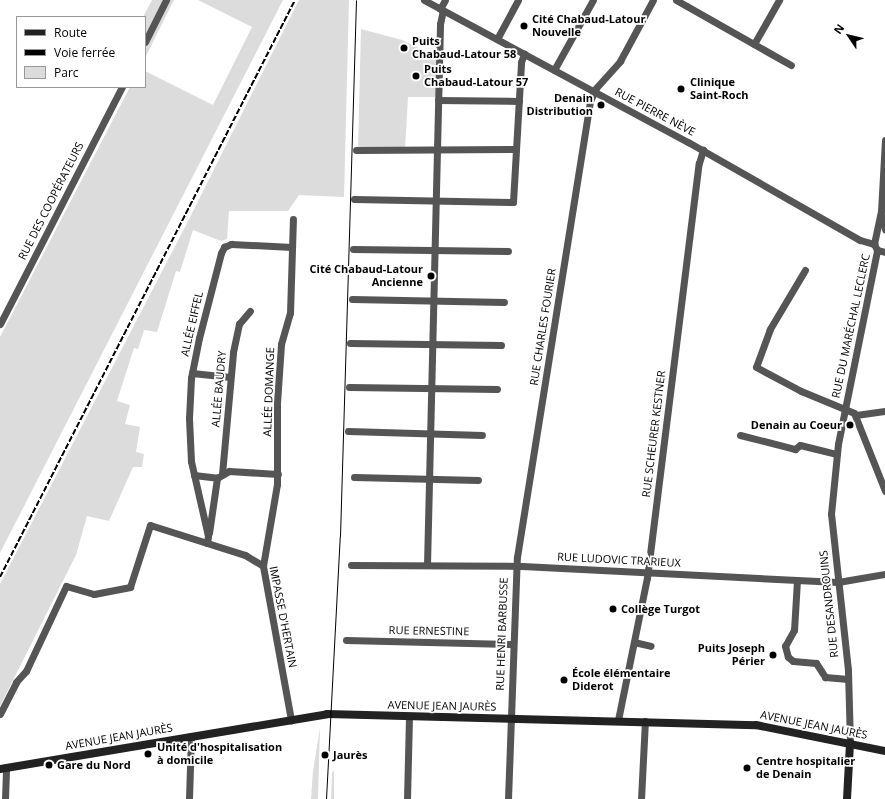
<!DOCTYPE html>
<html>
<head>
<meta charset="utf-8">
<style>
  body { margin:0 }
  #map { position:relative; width:885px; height:799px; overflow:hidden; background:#fff; font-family:"Open Sans",sans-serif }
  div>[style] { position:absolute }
  .green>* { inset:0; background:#dcdcdc }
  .street>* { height:7px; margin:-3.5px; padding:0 3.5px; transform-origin:3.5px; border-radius:3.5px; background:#555 }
  .secondary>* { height:8px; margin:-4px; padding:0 4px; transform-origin:4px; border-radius:4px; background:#222 }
  .tram>* { height:1px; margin:-0.5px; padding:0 0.5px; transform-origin:0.5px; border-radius:0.5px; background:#000 }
  .rail>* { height:2px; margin-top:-1px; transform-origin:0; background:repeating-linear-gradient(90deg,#000 0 6px,transparent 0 8px) }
  .dots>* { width:11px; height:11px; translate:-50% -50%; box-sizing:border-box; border:2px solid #fff; border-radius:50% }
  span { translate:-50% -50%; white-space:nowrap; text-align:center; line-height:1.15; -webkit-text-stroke:3.5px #fff; paint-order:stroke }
  .poi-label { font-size:11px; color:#000; font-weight:700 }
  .left { translate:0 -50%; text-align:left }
  .right { translate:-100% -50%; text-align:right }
  .street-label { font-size:11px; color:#000 }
  .legend { position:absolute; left:16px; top:16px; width:130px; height:72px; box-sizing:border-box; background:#fff; border:1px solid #999; margin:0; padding:5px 7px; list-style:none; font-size:12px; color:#000 }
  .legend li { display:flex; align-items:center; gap:8px; height:20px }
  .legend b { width:20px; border:1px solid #999 }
  .north { position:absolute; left:829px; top:16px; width:40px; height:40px; -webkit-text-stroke:3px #fff; paint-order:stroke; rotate:305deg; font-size:11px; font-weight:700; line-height:16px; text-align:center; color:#000 }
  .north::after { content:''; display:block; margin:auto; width:14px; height:18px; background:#000; clip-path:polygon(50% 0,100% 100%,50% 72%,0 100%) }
</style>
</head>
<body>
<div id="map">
  <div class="green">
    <i style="clip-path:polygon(152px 0,174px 0,145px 58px,143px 17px)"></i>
    <i style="clip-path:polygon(198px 0,283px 0,0 553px,0 337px,130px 87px,145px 87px,145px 71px,213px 105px,252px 27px)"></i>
    <i style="clip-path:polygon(299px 0,349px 0,344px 197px,299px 195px,288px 211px,229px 211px,227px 239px,221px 241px,193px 230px,180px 272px,176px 271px,157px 332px,144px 330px,138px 349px,134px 348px,117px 401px,130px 405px,125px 424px,140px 427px,136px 452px,144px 454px,142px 467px,133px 467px,109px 521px,87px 516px,76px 555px,0 706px,0 584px,185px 227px)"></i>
    <i style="clip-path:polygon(361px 29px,402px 40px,436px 56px,436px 97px,408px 97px,405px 149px,358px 148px)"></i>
    <i style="clip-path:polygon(320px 728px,318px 799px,311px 799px,313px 771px)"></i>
    <i style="clip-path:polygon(334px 770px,334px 799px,331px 799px,332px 773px)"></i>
  </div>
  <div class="street">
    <i style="left:424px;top:0;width:300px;rotate:28.3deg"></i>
    <i style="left:688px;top:142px;width:198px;rotate:29.7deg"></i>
    <i style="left:860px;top:240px;width:15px;rotate:16deg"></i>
    <i style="left:676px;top:0;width:132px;rotate:29.5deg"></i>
    <i style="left:440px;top:9px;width:10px;rotate:-61deg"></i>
    <i style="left:497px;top:39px;width:44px;rotate:-61.7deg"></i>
    <i style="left:145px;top:42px;width:47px;rotate:-63.4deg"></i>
    <i style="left:754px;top:44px;width:51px;rotate:-60.4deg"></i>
    <i style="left:554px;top:70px;width:80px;rotate:-60.9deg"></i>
    <i style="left:438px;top:100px;width:81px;rotate:0.7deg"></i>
    <i style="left:885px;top:140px;width:71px;rotate:93.2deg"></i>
    <i style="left:881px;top:211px;width:34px;rotate:102deg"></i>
    <i style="left:874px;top:244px;width:7px;rotate:63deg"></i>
    <i style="left:877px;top:250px;width:8px;rotate:14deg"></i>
    <i style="left:356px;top:150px;width:160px;rotate:-0.4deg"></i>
    <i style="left:354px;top:199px;width:159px;rotate:1.1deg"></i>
    <i style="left:513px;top:202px;width:140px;rotate:-86.7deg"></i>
    <i style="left:521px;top:62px;width:9px;rotate:-69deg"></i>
    <i style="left:881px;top:215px;width:15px;rotate:74deg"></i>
    <i style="left:353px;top:249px;width:155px;rotate:0.7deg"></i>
    <i style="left:805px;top:270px;width:69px;rotate:120.7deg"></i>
    <i style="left:770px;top:329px;width:40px;rotate:110.2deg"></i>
    <i style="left:756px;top:367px;width:51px;rotate:28.1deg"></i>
    <i style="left:801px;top:391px;width:57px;rotate:22.5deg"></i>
    <i style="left:854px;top:413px;width:84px;rotate:68.3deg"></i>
    <i style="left:352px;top:299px;width:152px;rotate:1.1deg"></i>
    <i style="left:0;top:324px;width:267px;rotate:-62.8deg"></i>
    <i style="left:350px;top:343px;width:151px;rotate:0.8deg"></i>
    <i style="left:192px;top:373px;width:38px;rotate:6deg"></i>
    <i style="left:349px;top:387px;width:148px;rotate:0.8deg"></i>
    <i style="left:856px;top:415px;width:29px;rotate:-8deg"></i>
    <i style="left:348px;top:431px;width:134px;rotate:1.7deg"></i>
    <i style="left:740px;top:435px;width:57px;rotate:14.3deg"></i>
    <i style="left:795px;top:449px;width:6px;rotate:-39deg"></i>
    <i style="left:800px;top:445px;width:38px;rotate:14deg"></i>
    <i style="left:222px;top:474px;width:122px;rotate:-84.8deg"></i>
    <i style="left:233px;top:352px;width:29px;rotate:-78deg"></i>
    <i style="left:239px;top:324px;width:17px;rotate:-50deg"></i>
    <i style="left:194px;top:475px;width:23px;rotate:7deg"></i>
    <i style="left:354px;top:477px;width:124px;rotate:1.4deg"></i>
    <i style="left:209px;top:533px;width:56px;rotate:-81.7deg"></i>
    <i style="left:217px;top:478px;width:14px;rotate:-30deg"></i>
    <i style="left:229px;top:471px;width:49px;rotate:3.5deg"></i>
    <i style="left:207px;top:543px;width:7px;rotate:-82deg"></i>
    <i style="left:208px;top:536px;width:77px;rotate:-102.8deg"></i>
    <i style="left:191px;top:461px;width:43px;rotate:-92.7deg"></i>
    <i style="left:189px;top:418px;width:40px;rotate:-87.1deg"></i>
    <i style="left:191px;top:378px;width:41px;rotate:-78.7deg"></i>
    <i style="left:199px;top:338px;width:88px;rotate:-75.5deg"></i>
    <i style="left:221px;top:253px;width:7px;rotate:-63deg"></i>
    <i style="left:224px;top:247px;width:8px;rotate:-23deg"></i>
    <i style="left:231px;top:244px;width:61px;rotate:2.8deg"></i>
    <i style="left:351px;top:565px;width:171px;rotate:0.3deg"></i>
    <i style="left:522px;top:566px;width:316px;rotate:2.9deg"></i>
    <i style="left:838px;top:582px;width:48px;rotate:-9.7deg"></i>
    <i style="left:427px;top:565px;width:541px;rotate:-88.62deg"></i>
    <i style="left:440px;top:24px;width:14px;rotate:-78deg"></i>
    <i style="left:263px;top:566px;width:83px;rotate:-80.3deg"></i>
    <i style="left:277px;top:484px;width:81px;rotate:-90deg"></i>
    <i style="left:277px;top:403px;width:59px;rotate:-86.1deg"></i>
    <i style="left:281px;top:344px;width:32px;rotate:-74deg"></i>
    <i style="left:290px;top:313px;width:94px;rotate:-88.2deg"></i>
    <i style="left:797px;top:580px;width:50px;rotate:93.4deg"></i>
    <i style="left:794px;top:630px;width:18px;rotate:119deg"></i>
    <i style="left:785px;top:646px;width:11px;rotate:75deg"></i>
    <i style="left:788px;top:657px;width:6px;rotate:39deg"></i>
    <i style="left:793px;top:661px;width:23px;rotate:5deg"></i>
    <i style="left:816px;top:663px;width:17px;rotate:57deg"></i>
    <i style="left:825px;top:677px;width:23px;rotate:5deg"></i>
    <i style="left:346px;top:640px;width:166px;rotate:1.4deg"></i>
    <i style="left:634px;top:642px;width:17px;rotate:13deg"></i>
    <i style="left:0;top:714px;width:36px;rotate:-63deg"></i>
    <i style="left:16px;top:682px;width:15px;rotate:-48deg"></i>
    <i style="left:26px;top:671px;width:94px;rotate:-64.8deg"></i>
    <i style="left:66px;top:586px;width:29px;rotate:16deg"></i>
    <i style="left:94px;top:594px;width:37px;rotate:-11deg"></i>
    <i style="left:130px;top:587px;width:65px;rotate:-72.1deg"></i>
    <i style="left:150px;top:525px;width:100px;rotate:17.5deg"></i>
    <i style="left:245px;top:555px;width:21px;rotate:31deg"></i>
    <i style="left:263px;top:566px;width:157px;rotate:79.7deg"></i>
    <i style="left:618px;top:720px;width:145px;rotate:-78.5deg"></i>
    <i style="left:647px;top:578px;width:418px;rotate:-82.9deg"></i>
    <i style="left:699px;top:163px;width:14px;rotate:-73deg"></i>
    <i style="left:850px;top:743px;width:73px;rotate:-91.6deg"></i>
    <i style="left:848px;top:670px;width:157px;rotate:-96.2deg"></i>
    <i style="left:831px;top:514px;width:70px;rotate:-84.3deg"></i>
    <i style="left:838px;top:444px;width:198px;rotate:-78.6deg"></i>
    <i style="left:5px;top:799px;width:32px;rotate:-88deg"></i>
    <i style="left:189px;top:799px;width:63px;rotate:-88.2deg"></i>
    <i style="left:407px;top:799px;width:82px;rotate:-88.6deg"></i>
    <i style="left:508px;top:799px;width:242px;rotate:-87.9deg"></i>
    <i style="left:517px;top:557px;width:462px;rotate:-80.9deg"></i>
    <i style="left:590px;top:101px;width:14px;rotate:-65deg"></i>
    <i style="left:596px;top:88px;width:36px;rotate:-48deg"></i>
    <i style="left:620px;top:61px;width:69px;rotate:-61.6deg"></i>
    <i style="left:641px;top:799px;width:78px;rotate:-87.1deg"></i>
  </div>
  <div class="secondary">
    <i style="left:0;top:769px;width:332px;rotate:-9.5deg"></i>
    <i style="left:327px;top:714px;width:429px;rotate:1.5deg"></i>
    <i style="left:756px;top:725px;width:132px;rotate:11.4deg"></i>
    <i style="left:847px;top:799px;width:56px;rotate:-86.9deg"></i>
  </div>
  <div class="tram">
    <i style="left:326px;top:799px;width:263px;rotate:-87deg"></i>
    <i style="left:340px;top:536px;width:536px;rotate:-88.29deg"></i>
  </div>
  <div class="rail">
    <i style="left:0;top:577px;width:648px;rotate:-62.92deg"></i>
  </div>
  <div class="dots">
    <i style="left:524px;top:26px;background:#000"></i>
    <i style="left:404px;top:48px;background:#000"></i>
    <i style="left:416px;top:76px;background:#000"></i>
    <i style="left:681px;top:89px;background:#000"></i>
    <i style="left:601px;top:105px;background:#000"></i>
    <i style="left:431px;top:276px;background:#000"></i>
    <i style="left:850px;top:425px;background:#000"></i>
    <i style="left:613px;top:609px;background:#000"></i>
    <i style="left:773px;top:655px;background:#000"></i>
    <i style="left:564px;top:680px;background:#000"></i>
    <i style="left:148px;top:754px;background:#000"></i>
    <i style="left:325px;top:755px;background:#000"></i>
    <i style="left:49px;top:765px;background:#000"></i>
    <i style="left:747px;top:768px;background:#000"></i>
  </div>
  <div class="poi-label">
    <span class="left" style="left:532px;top:26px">Cité Chabaud-Latour<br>Nouvelle</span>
    <span class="left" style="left:412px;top:48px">Puits<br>Chabaud-Latour 58</span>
    <span class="left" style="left:424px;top:76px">Puits<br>Chabaud-Latour 57</span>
    <span class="left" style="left:690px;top:89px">Clinique<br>Saint-Roch</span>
    <span class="right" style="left:593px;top:105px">Denain<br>Distribution</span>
    <span class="right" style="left:423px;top:276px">Cité Chabaud-Latour<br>Ancienne</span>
    <span class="right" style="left:842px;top:425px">Denain au Coeur</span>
    <span class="left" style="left:621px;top:609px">Collège Turgot</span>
    <span class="right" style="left:765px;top:655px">Puits Joseph<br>Périer</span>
    <span class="left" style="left:572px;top:680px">École élémentaire<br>Diderot</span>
    <span class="left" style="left:157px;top:754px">Unité d'hospitalisation<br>à domicile</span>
    <span class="left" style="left:333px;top:755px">Jaurès</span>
    <span class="left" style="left:756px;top:768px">Centre hospitalier<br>de Denain</span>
    <span class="left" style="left:57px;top:765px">Gare du Nord</span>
  </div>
  <div class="street-label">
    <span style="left:655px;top:112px;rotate:28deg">RUE PIERRE NÈVE</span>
    <span style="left:51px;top:201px;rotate:-63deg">RUE DES COOPÉRATEURS</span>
    <span style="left:192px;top:324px;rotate:-77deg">ALLÉE EIFFEL</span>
    <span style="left:851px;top:326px;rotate:-78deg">RUE DU MARÉCHAL LECLERC</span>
    <span style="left:543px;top:327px;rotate:-81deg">RUE CHARLES FOURIER</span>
    <span style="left:219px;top:389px;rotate:-85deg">ALLÉE BAUDRY</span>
    <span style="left:269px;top:392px;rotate:-88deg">ALLÉE DOMANGE</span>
    <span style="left:654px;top:434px;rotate:-83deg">RUE SCHEURER KESTNER</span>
    <span style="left:619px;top:560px;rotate:3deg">RUE LUDOVIC TRARIEUX</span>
    <span style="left:829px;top:604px;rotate:-96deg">RUE DESANDROUINS</span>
    <span style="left:283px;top:617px;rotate:79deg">IMPASSE D'HERTAIN</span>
    <span style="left:429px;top:631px;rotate:1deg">RUE ERNESTINE</span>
    <span style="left:502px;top:634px;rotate:-88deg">RUE HENRI BARBUSSE</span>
    <span style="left:442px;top:706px;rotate:1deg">AVENUE JEAN JAURÈS</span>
    <span style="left:814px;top:725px;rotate:11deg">AVENUE JEAN JAURÈS</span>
    <span style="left:119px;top:737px;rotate:-10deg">AVENUE JEAN JAURÈS</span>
  </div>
  <ul class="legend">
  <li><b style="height:5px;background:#222"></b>Route</li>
  <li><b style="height:5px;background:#000"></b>Voie ferrée</li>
  <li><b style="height:11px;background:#dcdcdc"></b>Parc</li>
  </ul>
  <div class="north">N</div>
</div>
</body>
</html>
